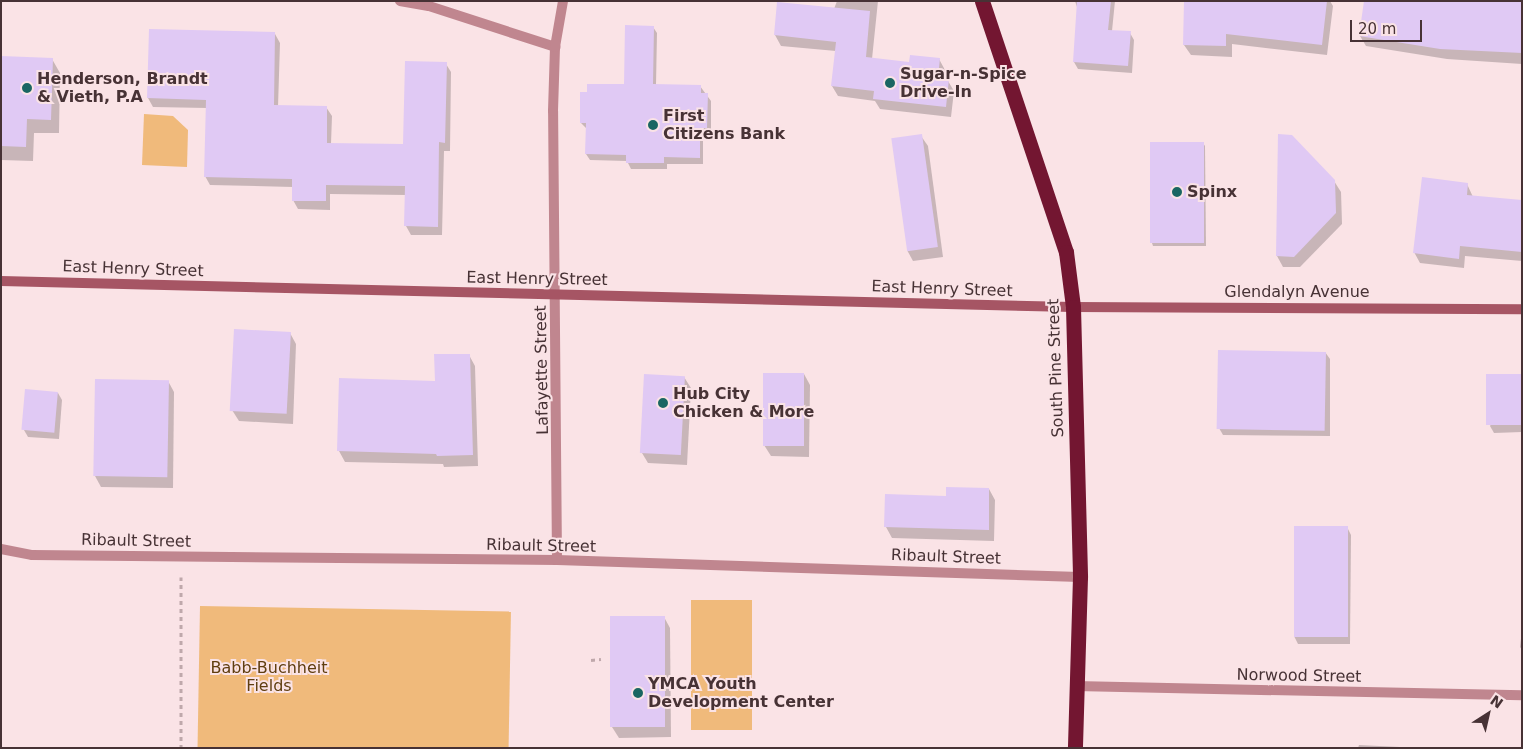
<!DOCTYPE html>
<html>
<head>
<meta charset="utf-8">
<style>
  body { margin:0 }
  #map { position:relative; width:1523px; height:749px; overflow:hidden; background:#fae3e6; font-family:"DejaVu Sans",sans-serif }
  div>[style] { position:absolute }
  .green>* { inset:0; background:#f0ba7b; transform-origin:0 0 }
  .shadow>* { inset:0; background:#0003 }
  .building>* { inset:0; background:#e0c9f4; transform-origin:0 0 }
  .path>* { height:3px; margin-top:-1.5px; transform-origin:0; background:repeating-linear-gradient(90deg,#bfa8ab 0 4px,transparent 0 8px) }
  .street>* { height:10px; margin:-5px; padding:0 5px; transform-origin:5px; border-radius:5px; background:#c0868f }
  .secondary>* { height:10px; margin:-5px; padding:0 5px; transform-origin:5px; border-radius:5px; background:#a65564 }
  .highway>* { height:15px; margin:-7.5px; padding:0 7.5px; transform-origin:7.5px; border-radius:7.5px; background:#731631 }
  .dots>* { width:14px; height:14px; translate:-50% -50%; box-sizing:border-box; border:2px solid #fae3e6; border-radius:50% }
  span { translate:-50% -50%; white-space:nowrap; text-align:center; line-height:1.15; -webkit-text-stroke:4px #fae3e6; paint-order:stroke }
  .poi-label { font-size:16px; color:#473235; font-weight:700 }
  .left { translate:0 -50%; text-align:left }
  .street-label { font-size:16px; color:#473235 }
  .park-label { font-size:16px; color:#603e10 }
  .frame { position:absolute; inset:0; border:2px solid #473235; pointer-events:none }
  .north { position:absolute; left:1463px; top:689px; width:50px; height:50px; -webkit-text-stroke:4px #fae3e6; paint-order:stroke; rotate:35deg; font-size:14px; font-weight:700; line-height:20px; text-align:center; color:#473235 }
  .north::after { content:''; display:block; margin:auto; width:18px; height:22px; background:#473235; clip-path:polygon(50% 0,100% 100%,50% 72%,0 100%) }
  .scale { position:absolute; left:1350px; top:20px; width:72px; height:22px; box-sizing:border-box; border:2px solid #473235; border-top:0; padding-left:6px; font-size:15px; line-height:18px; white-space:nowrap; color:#473235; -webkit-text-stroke:4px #fae3e6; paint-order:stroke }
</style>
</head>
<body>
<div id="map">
  <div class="green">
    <i style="clip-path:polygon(144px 114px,173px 116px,188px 130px,187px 167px,142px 165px)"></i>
    <i style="left:691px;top:600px;width:61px;height:130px"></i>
    <i style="left:200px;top:606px;width:311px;height:142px;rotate:1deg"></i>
  </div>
  <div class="shadow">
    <i style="clip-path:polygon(837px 1px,878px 1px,872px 59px,910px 63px,939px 59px,945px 70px,944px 80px,948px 81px,954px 91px,951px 117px,880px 109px,875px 101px,838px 96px,832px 86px,836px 51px,781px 46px,775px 35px,834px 9px)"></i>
    <i style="clip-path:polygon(1075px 1px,1115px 1px,1112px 31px,1130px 33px,1134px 40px,1132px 73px,1078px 69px,1074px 62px,1078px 10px)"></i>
    <i style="clip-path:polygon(1186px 1px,1330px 1px,1333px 6px,1327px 55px,1232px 44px,1232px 57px,1191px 55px,1184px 45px)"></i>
    <i style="clip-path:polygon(1522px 1px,1522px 64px,1447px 59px,1366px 46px,1360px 36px)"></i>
    <i style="clip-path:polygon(653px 27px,657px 33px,656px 85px,700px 86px,711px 101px,711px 134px,703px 134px,703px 164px,667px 164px,667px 169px,631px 169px,627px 161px,590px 160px,586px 154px,587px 129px,581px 123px,589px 93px,625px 85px)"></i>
    <i style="clip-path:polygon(275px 34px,280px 43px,278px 107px,326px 107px,332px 116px,331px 144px,405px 146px,446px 64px,451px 72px,450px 151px,444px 151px,442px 235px,411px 235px,406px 226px,406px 195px,330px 194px,330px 210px,298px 209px,293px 200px,293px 187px,210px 185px,205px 176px,207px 108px,153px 107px,148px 98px)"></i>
    <i style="clip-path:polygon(1px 57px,52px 59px,60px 73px,59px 133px,34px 133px,33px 161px,1px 160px)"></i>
    <i style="clip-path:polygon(921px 136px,928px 146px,943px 257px,913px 261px,907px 250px)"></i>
    <i style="clip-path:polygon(1203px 143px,1205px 146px,1206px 246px,1153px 246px,1152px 243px)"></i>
    <i style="clip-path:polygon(1334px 181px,1341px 192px,1342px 224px,1300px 267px,1283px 267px,1277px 256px)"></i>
    <i style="clip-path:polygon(1467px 184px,1473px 197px,1522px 201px,1522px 261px,1465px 256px,1464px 268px,1420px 263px,1414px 252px)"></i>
    <i style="clip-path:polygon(290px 333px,296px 344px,293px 424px,239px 421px,232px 410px)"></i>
    <i style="clip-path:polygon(1325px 352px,1330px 359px,1330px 436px,1223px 435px,1219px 428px)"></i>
    <i style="clip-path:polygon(469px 355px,475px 366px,478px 466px,444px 467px,443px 464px,345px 462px,339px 451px,436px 382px)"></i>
    <i style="clip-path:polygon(804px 374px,810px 385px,809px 457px,771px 456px,764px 445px)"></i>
    <i style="clip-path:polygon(1522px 375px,1522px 432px,1494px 433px,1490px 426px)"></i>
    <i style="clip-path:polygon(684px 377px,691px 388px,687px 465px,648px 463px,642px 453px)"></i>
    <i style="clip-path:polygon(168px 381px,174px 392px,173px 488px,101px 487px,95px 476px)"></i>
    <i style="clip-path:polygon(27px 391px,58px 393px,62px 400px,59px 439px,28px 437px,24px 430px)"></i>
    <i style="clip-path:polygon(989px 489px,995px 500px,994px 541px,892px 538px,886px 527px,887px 496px,947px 497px)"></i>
    <i style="clip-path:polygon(1347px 527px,1351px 535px,1350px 644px,1298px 644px,1294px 636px)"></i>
    <i style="clip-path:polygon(664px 617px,670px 628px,671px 737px,619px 738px,612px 727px)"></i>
    <i style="clip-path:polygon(1522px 630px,1522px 650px,1520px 647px)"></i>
    <i style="clip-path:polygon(1359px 745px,1400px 747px,1401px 748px,1358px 748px)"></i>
  </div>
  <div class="building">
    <i style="clip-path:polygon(1077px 1px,1111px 1px,1108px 30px,1131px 31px,1128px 66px,1073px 62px)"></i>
    <i style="clip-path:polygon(1184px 1px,1327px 1px,1322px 45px,1226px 34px,1226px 46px,1183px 45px)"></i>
    <i style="clip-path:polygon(1364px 1px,1522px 1px,1522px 53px,1440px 49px,1359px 36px)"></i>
    <i style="clip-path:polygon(777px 2px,870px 11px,866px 57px,909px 62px,910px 55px,940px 58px,938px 78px,949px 79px,946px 107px,873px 99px,874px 91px,831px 86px,836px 42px,774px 35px)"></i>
    <i style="clip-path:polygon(625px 25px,654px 26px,653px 84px,701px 85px,701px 93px,708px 93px,707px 128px,700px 128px,700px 158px,664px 157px,664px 163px,626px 163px,626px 155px,585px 154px,586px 123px,580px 123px,580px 92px,587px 92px,587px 84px,624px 84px)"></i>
    <i style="clip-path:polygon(149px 29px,275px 32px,274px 105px,327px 106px,327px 143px,403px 144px,405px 61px,447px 62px,445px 143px,439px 142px,438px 227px,404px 226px,405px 186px,326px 185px,326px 201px,292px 201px,292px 179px,204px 177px,206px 100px,147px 98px)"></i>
    <i style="clip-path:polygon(1px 56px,53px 58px,51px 120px,27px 119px,26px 147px,1px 146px)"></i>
    <i style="left:922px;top:134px;width:114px;height:31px;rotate:82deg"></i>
    <i style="clip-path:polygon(1278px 134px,1292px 135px,1335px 180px,1336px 213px,1294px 257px,1276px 256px)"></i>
    <i style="left:1150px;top:142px;width:54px;height:101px"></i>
    <i style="clip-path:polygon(1422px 177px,1468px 183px,1467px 195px,1522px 200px,1522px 252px,1460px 246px,1459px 259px,1413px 253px)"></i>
    <i style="left:234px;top:329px;width:57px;height:82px;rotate:3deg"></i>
    <i style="left:1218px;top:350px;width:108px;height:79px;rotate:1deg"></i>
    <i style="clip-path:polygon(434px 354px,470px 354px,473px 455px,437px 456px,436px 454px,337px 451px,339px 378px,435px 381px)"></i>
    <i style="left:763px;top:373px;width:41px;height:73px"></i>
    <i style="left:644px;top:374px;width:41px;height:79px;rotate:3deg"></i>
    <i style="left:1522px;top:374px;width:51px;height:36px;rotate:90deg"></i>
    <i style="left:95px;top:379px;width:74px;height:97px;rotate:1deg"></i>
    <i style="left:25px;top:389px;width:33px;height:41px;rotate:5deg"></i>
    <i style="clip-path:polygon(946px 487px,989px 488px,989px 530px,884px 527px,885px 494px,946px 496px)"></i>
    <i style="left:1294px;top:526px;width:54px;height:111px"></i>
    <i style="left:610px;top:616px;width:55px;height:111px"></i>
  </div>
  <div class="path">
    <i style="left:181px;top:577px;width:171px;rotate:90deg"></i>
    <i style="left:591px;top:660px;width:10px;rotate:-6deg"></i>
  </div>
  <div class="street">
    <i style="left:400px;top:1px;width:29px;rotate:10deg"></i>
    <i style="left:429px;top:6px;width:133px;rotate:18deg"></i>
    <i style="left:1px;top:549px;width:32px;rotate:11deg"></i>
    <i style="left:32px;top:555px;width:525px;rotate:0.55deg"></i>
    <i style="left:557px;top:560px;width:523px;rotate:1.86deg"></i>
    <i style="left:557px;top:560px;width:449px;rotate:-90.5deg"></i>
    <i style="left:553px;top:111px;width:64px;rotate:-88.2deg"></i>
    <i style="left:555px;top:47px;width:47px;rotate:-80.1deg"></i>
    <i style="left:1075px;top:686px;width:447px;rotate:1.2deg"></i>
  </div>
  <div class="secondary">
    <i style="left:1px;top:281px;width:1072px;rotate:1.39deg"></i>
    <i style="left:1073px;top:307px;width:449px;rotate:0.3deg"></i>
  </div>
  <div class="highway">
    <i style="left:982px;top:1px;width:265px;rotate:71.5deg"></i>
    <i style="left:1066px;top:252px;width:55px;rotate:82.7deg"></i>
    <i style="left:1073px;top:307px;width:270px;rotate:88.5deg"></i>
    <i style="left:1080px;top:577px;width:171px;rotate:91.7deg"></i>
  </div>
  <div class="dots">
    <i style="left:890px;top:83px;background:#1a6662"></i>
    <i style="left:27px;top:88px;background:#1a6662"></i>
    <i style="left:653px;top:125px;background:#1a6662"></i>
    <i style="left:1177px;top:192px;background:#1a6662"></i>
    <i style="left:663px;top:403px;background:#1a6662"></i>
    <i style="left:638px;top:693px;background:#1a6662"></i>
  </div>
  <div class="poi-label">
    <span class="left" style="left:900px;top:83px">Sugar-n-Spice<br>Drive-In</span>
    <span class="left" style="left:37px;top:88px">Henderson, Brandt<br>&amp; Vieth, P.A</span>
    <span class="left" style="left:663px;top:125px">First<br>Citizens Bank</span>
    <span class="left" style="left:1187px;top:192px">Spinx</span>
    <span class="left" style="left:673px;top:403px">Hub City<br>Chicken &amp; More</span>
    <span class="left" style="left:648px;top:693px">YMCA Youth<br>Development Center</span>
  </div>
  <div class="street-label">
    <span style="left:133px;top:269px;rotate:2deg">East Henry Street</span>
    <span style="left:537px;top:279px;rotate:1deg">East Henry Street</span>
    <span style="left:942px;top:289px;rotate:2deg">East Henry Street</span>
    <span style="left:1297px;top:292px">Glendalyn Avenue</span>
    <span style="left:1056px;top:368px;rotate:-92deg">South Pine Street</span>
    <span style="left:542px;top:370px;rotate:-91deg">Lafayette Street</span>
    <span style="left:136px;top:541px;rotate:1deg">Ribault Street</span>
    <span style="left:541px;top:546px;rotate:1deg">Ribault Street</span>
    <span style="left:946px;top:557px;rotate:2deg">Ribault Street</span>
    <span style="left:1299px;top:676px;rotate:1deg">Norwood Street</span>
  </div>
  <div class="park-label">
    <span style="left:269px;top:677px">Babb-Buchheit<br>Fields</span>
  </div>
  <div class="frame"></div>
  <div class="north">N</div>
  <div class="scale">20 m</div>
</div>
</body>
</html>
